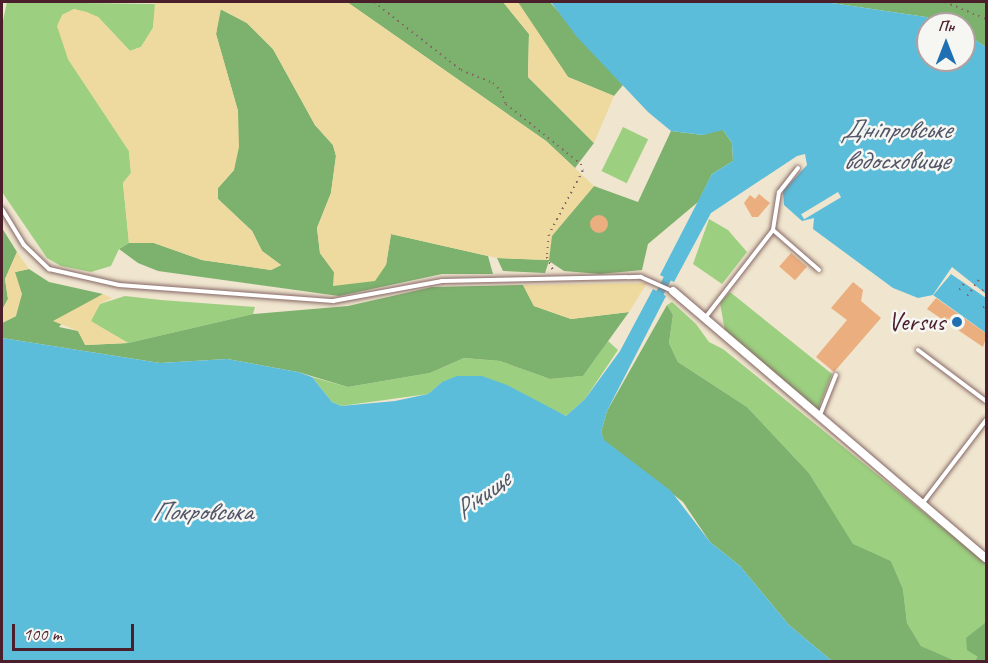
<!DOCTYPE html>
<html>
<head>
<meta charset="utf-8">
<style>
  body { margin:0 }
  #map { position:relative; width:988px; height:663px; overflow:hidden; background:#f0e6cf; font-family:Caveat,sans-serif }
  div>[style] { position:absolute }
  .green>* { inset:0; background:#9cd080; transform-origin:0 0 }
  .forest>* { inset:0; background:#7db26e }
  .sand>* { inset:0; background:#eeda9e }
  .water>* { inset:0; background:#5cbdda }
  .pier>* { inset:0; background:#f0e6cf; transform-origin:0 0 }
  .canal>* { height:8px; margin:-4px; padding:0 4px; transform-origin:4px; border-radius:4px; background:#5cbdda }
  .building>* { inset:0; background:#ebae7e; transform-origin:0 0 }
  .round { border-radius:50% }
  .path>* { height:1.5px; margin-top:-0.75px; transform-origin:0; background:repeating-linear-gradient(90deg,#846564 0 1.5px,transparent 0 6px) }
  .roads { filter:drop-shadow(0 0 2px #846564) drop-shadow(0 0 2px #846564) }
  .lane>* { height:4px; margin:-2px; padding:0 2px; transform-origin:2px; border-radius:2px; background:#fff }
  .street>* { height:8px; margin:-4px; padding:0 4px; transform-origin:4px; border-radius:4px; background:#fff }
  .dots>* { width:16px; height:16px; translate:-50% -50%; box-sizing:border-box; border:3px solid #f6f6f2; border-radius:50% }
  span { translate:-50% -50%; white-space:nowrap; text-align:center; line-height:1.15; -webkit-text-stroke:5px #f6f6f2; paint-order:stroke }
  .poi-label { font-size:26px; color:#4a1f2b }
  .right { translate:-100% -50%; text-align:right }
  .water-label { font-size:27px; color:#505668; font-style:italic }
  .frame { position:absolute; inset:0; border:3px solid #4a1f2b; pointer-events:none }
  .north { position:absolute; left:916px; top:12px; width:60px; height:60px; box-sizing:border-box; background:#f6f6f2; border:2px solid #b1a0a2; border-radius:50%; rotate:0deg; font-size:16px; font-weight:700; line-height:24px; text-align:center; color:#4a1f2b }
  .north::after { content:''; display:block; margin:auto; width:21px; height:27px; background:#1f6fb2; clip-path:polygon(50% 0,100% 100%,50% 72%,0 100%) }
  .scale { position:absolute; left:12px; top:624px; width:122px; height:27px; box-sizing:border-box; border:3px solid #4a1f2b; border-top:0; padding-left:8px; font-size:18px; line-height:21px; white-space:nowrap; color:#4a1f2b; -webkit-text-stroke:4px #f6f6f2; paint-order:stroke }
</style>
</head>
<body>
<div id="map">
  <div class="green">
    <i style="clip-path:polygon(7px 2px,156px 4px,153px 28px,141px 47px,130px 51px,98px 17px,74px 9px,62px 15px,68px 59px,129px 151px,131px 173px,123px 183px,129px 243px,119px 249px,111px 266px,91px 272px,61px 266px,47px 258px,2px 192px,2px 25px)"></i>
    <i style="left:623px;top:127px;width:28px;height:49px;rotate:26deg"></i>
    <i style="clip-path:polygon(709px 219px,728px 230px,747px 252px,722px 284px,693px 264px)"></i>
    <i style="clip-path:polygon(730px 292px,832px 374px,817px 412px,725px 331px,720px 303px)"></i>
    <i style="clip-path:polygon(125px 296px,161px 300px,255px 307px,253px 314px,128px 343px,90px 321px,100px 304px)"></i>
    <i style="clip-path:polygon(672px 302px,696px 324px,709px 342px,723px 349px,986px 563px,986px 622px,966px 639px,979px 657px,974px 661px,949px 660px,921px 646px,907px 623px,903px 589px,891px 561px,853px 545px,809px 473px,747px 407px,678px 362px,669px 343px,673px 315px,667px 305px)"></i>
    <i style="clip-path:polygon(608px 341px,618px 350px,585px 399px,566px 416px,533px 401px,442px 382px,428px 394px,341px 406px,332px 402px,312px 377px,348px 387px,430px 373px,464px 358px,500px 361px,550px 379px,583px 376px)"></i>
  </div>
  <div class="forest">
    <i style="clip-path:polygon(347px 2px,503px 2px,529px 34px,528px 77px,594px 143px,575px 168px,546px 141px)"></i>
    <i style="clip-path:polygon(517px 2px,550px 2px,623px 85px,614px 96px,568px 77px)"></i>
    <i style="clip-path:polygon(825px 2px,986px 2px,986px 47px,964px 33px,964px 24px,943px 24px,926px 17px)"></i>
    <i style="clip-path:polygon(220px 9px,247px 23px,273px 49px,315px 125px,333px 145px,336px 156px,331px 193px,317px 228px,320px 253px,334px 272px,386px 265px,391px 234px,488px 256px,493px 274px,442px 274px,339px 296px,158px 271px,138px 263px,119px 249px,129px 243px,154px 243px,202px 260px,271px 270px,281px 265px,262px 251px,252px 231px,218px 199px,218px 188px,234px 170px,238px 111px,216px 34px)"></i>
    <i style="clip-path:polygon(716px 130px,723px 130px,732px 143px,733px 161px,712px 174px,698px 202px,648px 244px,642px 270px,600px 274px,564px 271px,549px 261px,545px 273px,503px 271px,497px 258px,548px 260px,551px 236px,594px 186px,638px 202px,671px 131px,703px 135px)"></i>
    <i style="clip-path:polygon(2px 228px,17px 252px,5px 279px,8px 299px,2px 310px)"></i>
    <i style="clip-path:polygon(29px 269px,49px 282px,103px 294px,67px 317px,59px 327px,78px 331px,86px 345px,128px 343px,253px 314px,348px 306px,432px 287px,523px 285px,534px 306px,571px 319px,629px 312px,583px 376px,550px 379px,500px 361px,464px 358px,430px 373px,348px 387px,298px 372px,227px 359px,160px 363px,2px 338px,2px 323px,16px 316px,15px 272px)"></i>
    <i style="clip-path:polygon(667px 305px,673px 315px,669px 343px,678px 362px,747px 407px,809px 473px,853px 544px,891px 561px,903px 589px,907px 623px,921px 646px,955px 661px,832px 661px,789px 625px,740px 566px,710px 542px,683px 502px,604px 441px,601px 432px,607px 411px)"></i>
    <i style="clip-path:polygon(986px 622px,986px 661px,974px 661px,978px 657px,967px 650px,966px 638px)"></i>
  </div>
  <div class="sand">
    <i style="clip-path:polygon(155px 2px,347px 2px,546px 141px,594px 186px,552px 236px,549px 260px,497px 258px,391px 234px,386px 265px,375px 281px,333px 286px,334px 272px,320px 253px,317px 228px,331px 193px,336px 156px,333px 145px,315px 125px,273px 49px,247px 23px,221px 9px,216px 34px,238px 111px,239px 147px,234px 170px,218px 188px,218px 199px,252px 231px,262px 251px,281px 265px,271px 270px,202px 260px,154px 243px,129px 243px,123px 183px,131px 173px,129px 151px,68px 59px,57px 26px,62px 15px,74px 9px,87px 12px,98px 17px,130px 51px,141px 47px,153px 28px)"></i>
    <i style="clip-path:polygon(503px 2px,518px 2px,568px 77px,614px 96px,594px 143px,528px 77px,529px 34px)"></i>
    <i style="clip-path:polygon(17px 252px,29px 269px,15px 272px,22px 294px,16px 316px,2px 323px,2px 310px,8px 299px,5px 279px)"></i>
    <i style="clip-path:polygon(647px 283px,629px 312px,571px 319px,534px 306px,523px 285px)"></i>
    <i style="clip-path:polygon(103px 294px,112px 298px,100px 304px,91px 321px,128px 343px,85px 345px,78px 331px,53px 321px)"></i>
  </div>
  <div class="water">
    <i style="clip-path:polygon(551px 2px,825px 2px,926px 17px,943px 24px,928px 24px,928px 60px,964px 60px,964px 33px,986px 47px,986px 333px,933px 295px,918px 298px,893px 288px,813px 229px,814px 218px,802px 221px,784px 205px,783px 191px,807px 165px,805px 154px,797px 156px,711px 213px,674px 282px,660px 275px,712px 174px,733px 161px,732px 143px,723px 130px,703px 135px,671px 131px,648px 112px,577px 37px)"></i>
    <i style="clip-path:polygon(653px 289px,666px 296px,607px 411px,601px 432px,604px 440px,671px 491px,710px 542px,740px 566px,789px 625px,832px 661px,2px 662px,2px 338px,160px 363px,227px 359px,298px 372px,312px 377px,332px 402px,341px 406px,395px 401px,428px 394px,442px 382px,457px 376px,482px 376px,507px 385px,566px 416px,585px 399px,620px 351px)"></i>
  </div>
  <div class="pier">
    <i style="left:838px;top:192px;width:6px;height:43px;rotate:59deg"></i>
    <i style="clip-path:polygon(952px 267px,986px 294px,986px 298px,951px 274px,930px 299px)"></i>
  </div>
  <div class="canal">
    <i style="left:660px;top:293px;width:16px;rotate:-63deg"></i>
  </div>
  <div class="building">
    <i style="clip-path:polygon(759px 194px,770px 203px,758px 217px,752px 217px,744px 203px,750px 195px,755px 199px)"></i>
    <i class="round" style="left:590px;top:215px;width:18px;height:18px"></i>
    <i style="left:791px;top:253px;width:21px;height:18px;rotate:41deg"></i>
    <i style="clip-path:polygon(853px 282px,863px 290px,861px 301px,881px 318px,834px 372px,816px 357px,847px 320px,831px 308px)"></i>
    <i style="clip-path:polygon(936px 298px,987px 334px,983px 347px,927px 309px)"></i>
  </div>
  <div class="path">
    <i style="left:374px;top:2px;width:110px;rotate:38deg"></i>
    <i style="left:461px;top:70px;width:35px;rotate:22deg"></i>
    <i style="left:493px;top:83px;width:11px;rotate:45deg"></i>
    <i style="left:501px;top:91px;width:14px;rotate:69deg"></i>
    <i style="left:506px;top:104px;width:96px;rotate:38.7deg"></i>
    <i style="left:581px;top:164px;width:7px;rotate:74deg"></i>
    <i style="left:583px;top:171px;width:72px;rotate:118deg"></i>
    <i style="left:549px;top:235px;width:22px;rotate:95deg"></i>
    <i style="left:547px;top:257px;width:17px;rotate:65deg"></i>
    <i style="left:945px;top:2px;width:44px;rotate:22.5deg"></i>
    <i style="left:974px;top:286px;width:9px;rotate:-54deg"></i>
    <i style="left:959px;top:290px;width:9px;rotate:-54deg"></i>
    <i style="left:982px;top:291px;width:6px;rotate:-51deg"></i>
    <i style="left:967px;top:296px;width:9px;rotate:-54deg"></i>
    <i style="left:983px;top:308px;width:6px;rotate:-59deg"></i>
  </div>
  <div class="roads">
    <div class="lane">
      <i style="left:798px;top:168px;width:31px;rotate:128deg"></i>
      <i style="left:779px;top:192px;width:38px;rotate:99deg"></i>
      <i style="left:773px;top:230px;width:61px;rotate:41deg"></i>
      <i style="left:2px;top:209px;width:42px;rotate:58.6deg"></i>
      <i style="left:24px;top:245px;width:35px;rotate:44deg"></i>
      <i style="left:49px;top:269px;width:72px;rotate:12.9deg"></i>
      <i style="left:119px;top:285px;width:215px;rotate:4.3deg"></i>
      <i style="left:333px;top:301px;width:111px;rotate:-10.4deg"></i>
      <i style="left:442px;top:281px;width:199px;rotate:-1.2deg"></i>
      <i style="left:641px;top:277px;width:35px;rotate:24deg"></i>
      <i style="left:705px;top:318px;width:111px;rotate:-52.3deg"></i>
      <i style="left:918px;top:350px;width:85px;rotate:36.9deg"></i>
      <i style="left:820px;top:415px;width:43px;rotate:-68.2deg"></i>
      <i style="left:922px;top:504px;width:106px;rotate:-52.7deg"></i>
    </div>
    <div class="street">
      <i style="left:673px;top:291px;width:411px;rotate:40.5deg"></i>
    </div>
  </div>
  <div class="dots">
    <i style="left:957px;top:322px;background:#1f6fb2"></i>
  </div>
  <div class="poi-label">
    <span class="right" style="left:945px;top:322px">Versus</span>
  </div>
  <div class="water-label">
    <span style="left:896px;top:145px">Дніпровське<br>водосховище</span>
    <span style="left:482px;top:495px;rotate:-37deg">Річище</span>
    <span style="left:202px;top:512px">Покровська</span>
  </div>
  <div class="frame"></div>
  <div class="north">Пн</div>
  <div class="scale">100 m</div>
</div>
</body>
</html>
